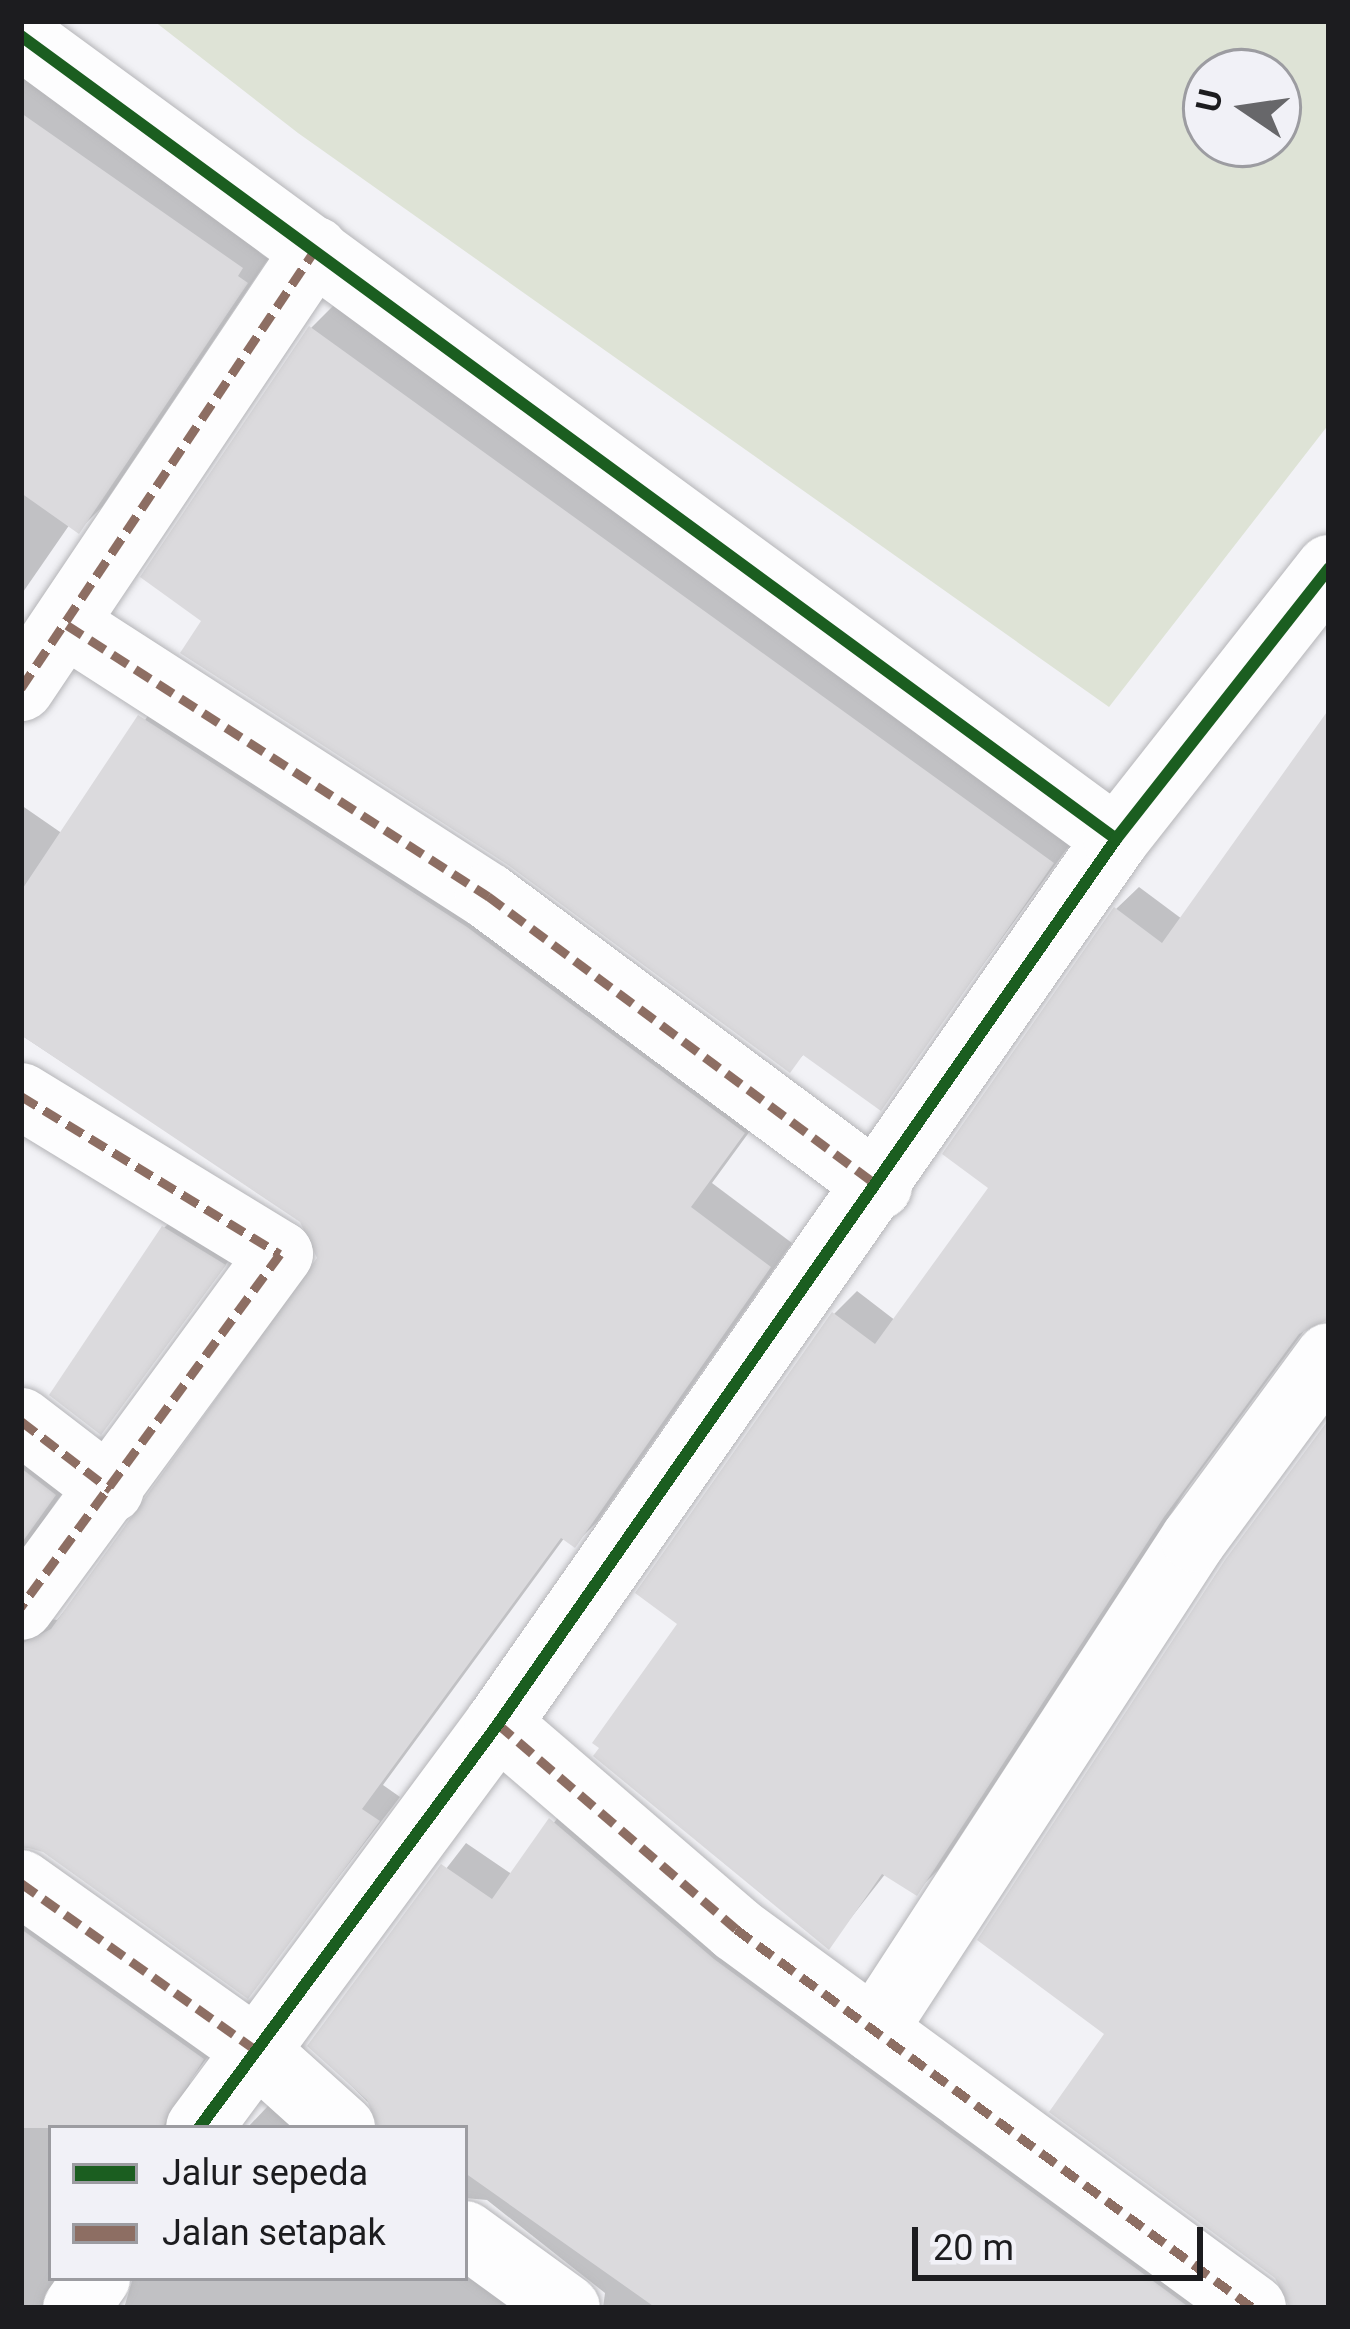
<!DOCTYPE html>
<html>
<head>
<meta charset="utf-8">
<style>
  body { margin:0 }
  #map { position:relative; width:1350px; height:2329px; overflow:hidden; background:#f2f2f6; font-family:Roboto,sans-serif }
  div>[style] { position:absolute }
  .green>* { inset:0; background:#dee3d6 }
  .shadow>* { inset:0; background:#0003 }
  .building>* { inset:0; background:#dbdadd }
  .roads { filter:drop-shadow(0 0 3px #b5b5b8) drop-shadow(0 0 3px #b5b5b8) }
  .street>* { height:66px; margin:-33px; padding:0 33px; transform-origin:33px; border-radius:33px; background:#fdfdfe }
  .quiet>* { height:9px; margin-top:-4.5px; transform-origin:0; background:repeating-linear-gradient(90deg,#8d6e63 0 18px,transparent 0 27px) }
  .cycleway>* { height:12px; margin:-6px; padding:0 6px; transform-origin:6px; border-radius:6px; background:#1b5e20 }
  span { translate:-50% -50%; white-space:nowrap; text-align:center; line-height:1.15; -webkit-text-stroke:12px #f1f1f7; paint-order:stroke }
  .frame { position:absolute; inset:0; border:24px solid #1c1c1f; pointer-events:none }
  .legend { position:absolute; left:48px; top:2125px; width:420px; height:156px; box-sizing:border-box; background:#f1f1f7; border:3px solid #9c9ca1; margin:0; padding:15px 21px; list-style:none; font-size:36px; color:#1c1c1f }
  .legend li { display:flex; align-items:center; gap:24px; height:60px }
  .legend b { width:60px; border:3px solid #9c9ca1 }
  .north { position:absolute; left:1182px; top:48px; width:120px; height:120px; box-sizing:border-box; background:#f1f1f7; border:3px solid #9c9ca1; border-radius:50%; rotate:283deg; font-size:33px; font-weight:700; line-height:48px; text-align:center; color:#1c1c1f }
  .north::after { content:''; display:block; margin:auto; width:42px; height:54px; background:#67676a; clip-path:polygon(50% 0,100% 100%,50% 72%,0 100%) }
  .scale { position:absolute; left:912px; top:2227px; width:291px; height:54px; box-sizing:border-box; border:6px solid #1c1c1f; border-top:0; padding-left:15px; font-size:36px; line-height:42px; white-space:nowrap; color:#1c1c1f; -webkit-text-stroke:9px #f1f1f7; paint-order:stroke }
</style>
</head>
<body>
<div id="map">
  <div class="green">
    <i style="clip-path:polygon(evenodd,154px 21px,1329px 21px,1329px 424px,1109px 707px,298px 133px,154px 21px,1206px 72px,1278px 72px,1278px 144px,1206px 144px,1206px 72px)"></i>
  </div>
  <div class="shadow">
    <i style="clip-path:polygon(21px 75px,264px 244px,259px 252px,268px 259px,102px 507px,79px 530px,70px 524px,21px 595px)"></i>
    <i style="clip-path:polygon(334px 305px,1074px 839px,880px 1107px,805px 1053px,789px 1069px,206px 620px,311px 328px)"></i>
    <i style="clip-path:polygon(163px 695px,766px 1109px,712px 1183px,792px 1243px,597px 1522px,575px 1544px,565px 1537px,383px 1785px,400px 1797px,248px 1995px,43px 1849px,21px 1847px,21px 1614px,57px 1620px,144px 1514px,321px 1258px,302px 1220px,21px 1035px,21px 805px,63px 834px)"></i>
    <i style="clip-path:polygon(1329px 713px,1329px 1317px,1307px 1327px,1185px 1492px,939px 1869px,916px 1892px,886px 1873px,829px 1946px,681px 1624px,834px 1314px,857px 1291px,896px 1321px,992px 1187px,1116px 909px,1139px 887px,1182px 919px)"></i>
    <i style="clip-path:polygon(176px 1216px,235px 1252px,112px 1419px,164px 1228px)"></i>
    <i style="clip-path:polygon(21px 1428px,77px 1471px,21px 1554px)"></i>
    <i style="clip-path:polygon(574px 1797px,1250px 2308px,603px 2308px,605px 2293px,487px 2200px,465px 2198px,465px 2128px,378px 2128px,380px 2114px,310px 2045px,466px 1843px,513px 1875px)"></i>
    <i style="clip-path:polygon(21px 1890px,224px 2035px,190px 2081px,187px 2121px,197px 2128px,51px 2128px,51px 2278px,65px 2278px,71px 2308px,21px 2308px)"></i>
    <i style="clip-path:polygon(287px 2086px,339px 2128px,247px 2128px)"></i>
    <i style="clip-path:polygon(465px 2241px,557px 2308px,124px 2308px,133px 2278px,465px 2278px)"></i>
  </div>
  <div class="building">
    <i style="clip-path:polygon(21px 113px,243px 268px,238px 276px,248px 283px,79px 534px,21px 493px)"></i>
    <i style="clip-path:polygon(309px 326px,1054px 863px,881px 1111px,803px 1055px,790px 1073px,508px 865px,180px 653px,201px 621px,140px 577px)"></i>
    <i style="clip-path:polygon(1329px 709px,1329px 1319px,1299px 1334px,1164px 1517px,917px 1896px,882px 1874px,829px 1950px,593px 1756px,599px 1748px,592px 1743px,677px 1624px,635px 1593px,832px 1312px,875px 1344px,988px 1188px,942px 1154px,1114px 907px,1162px 943px)"></i>
    <i style="clip-path:polygon(138px 715px,467px 927px,745px 1133px,691px 1207px,771px 1267px,575px 1548px,561px 1538px,362px 1809px,380px 1821px,248px 1999px,43px 1852px,21px 1846px,21px 1644px,51px 1629px,317px 1258px,300px 1222px,21px 1035px,21px 891px)"></i>
    <i style="clip-path:polygon(162px 1226px,226px 1265px,101px 1435px,49px 1395px)"></i>
    <i style="clip-path:polygon(1329px 1419px,1329px 2308px,1290px 2308px,1275px 2278px,1049px 2112px,1104px 2034px,977px 1940px,1225px 1560px)"></i>
    <i style="clip-path:polygon(21px 1468px,56px 1495px,21px 1544px)"></i>
    <i style="clip-path:polygon(549px 1818px,714px 1959px,1190px 2308px,656px 2308px,465px 2173px,465px 2128px,378px 2128px,367px 2100px,307px 2046px,441px 1864px,492px 1899px)"></i>
    <i style="clip-path:polygon(21px 1929px,204px 2059px,162px 2128px,21px 2128px)"></i>
  </div>
  <div class="roads">
    <div class="street">
      <i style="left:21px;top:36px;width:1358px;rotate:36.25deg"></i>
      <i style="left:67px;top:625px;width:501px;rotate:32.77deg"></i>
      <i style="left:488px;top:896px;width:487px;rotate:36.6deg"></i>
      <i style="left:21px;top:688px;width:528px;rotate:-56.13deg"></i>
      <i style="left:21px;top:1096px;width:303px;rotate:31.4deg"></i>
      <i style="left:280px;top:1254px;width:438px;rotate:126.3deg"></i>
      <i style="left:21px;top:1421px;width:113px;rotate:37.5deg"></i>
      <i style="left:498px;top:1724px;width:314px;rotate:40.7deg"></i>
      <i style="left:736px;top:1929px;width:641px;rotate:36.24deg"></i>
      <i style="left:21px;top:1883px;width:285px;rotate:35.4deg"></i>
      <i style="left:253px;top:2048px;width:120px;rotate:42deg"></i>
      <i style="left:874px;top:2030px;width:586px;rotate:-56.91deg"></i>
      <i style="left:1194px;top:1539px;width:227px;rotate:-53.6deg"></i>
      <i style="left:199px;top:2128px;width:503px;rotate:-53.49deg"></i>
      <i style="left:498px;top:1724px;width:1079px;rotate:-55.07deg"></i>
      <i style="left:1116px;top:839px;width:345px;rotate:-51.8deg"></i>
      <i style="left:465px;top:2234px;width:126px;rotate:36deg"></i>
      <i style="left:76px;top:2308px;width:37px;rotate:-55deg"></i>
    </div>
  </div>
  <div class="quiet">
    <i style="left:67px;top:625px;width:501px;rotate:32.77deg"></i>
    <i style="left:488px;top:896px;width:487px;rotate:36.6deg"></i>
    <i style="left:21px;top:688px;width:528px;rotate:-56.13deg"></i>
    <i style="left:21px;top:1096px;width:303px;rotate:31.4deg"></i>
    <i style="left:280px;top:1254px;width:438px;rotate:126.3deg"></i>
    <i style="left:21px;top:1421px;width:113px;rotate:37.5deg"></i>
    <i style="left:498px;top:1724px;width:314px;rotate:40.7deg"></i>
    <i style="left:736px;top:1929px;width:641px;rotate:36.24deg"></i>
    <i style="left:21px;top:1883px;width:285px;rotate:35.4deg"></i>
  </div>
  <div class="cycleway">
    <i style="left:21px;top:36px;width:1358px;rotate:36.25deg"></i>
    <i style="left:199px;top:2128px;width:503px;rotate:-53.49deg"></i>
    <i style="left:498px;top:1724px;width:1079px;rotate:-55.07deg"></i>
    <i style="left:1116px;top:839px;width:345px;rotate:-51.8deg"></i>
  </div>
  <div class="frame"></div>
  <ul class="legend">
  <li><b style="height:15px;background:#1b5e20"></b>Jalur sepeda</li>
  <li><b style="height:15px;background:#8d6e63"></b>Jalan setapak</li>
  </ul>
  <div class="north">U</div>
  <div class="scale">20 m</div>
</div>
</body>
</html>
